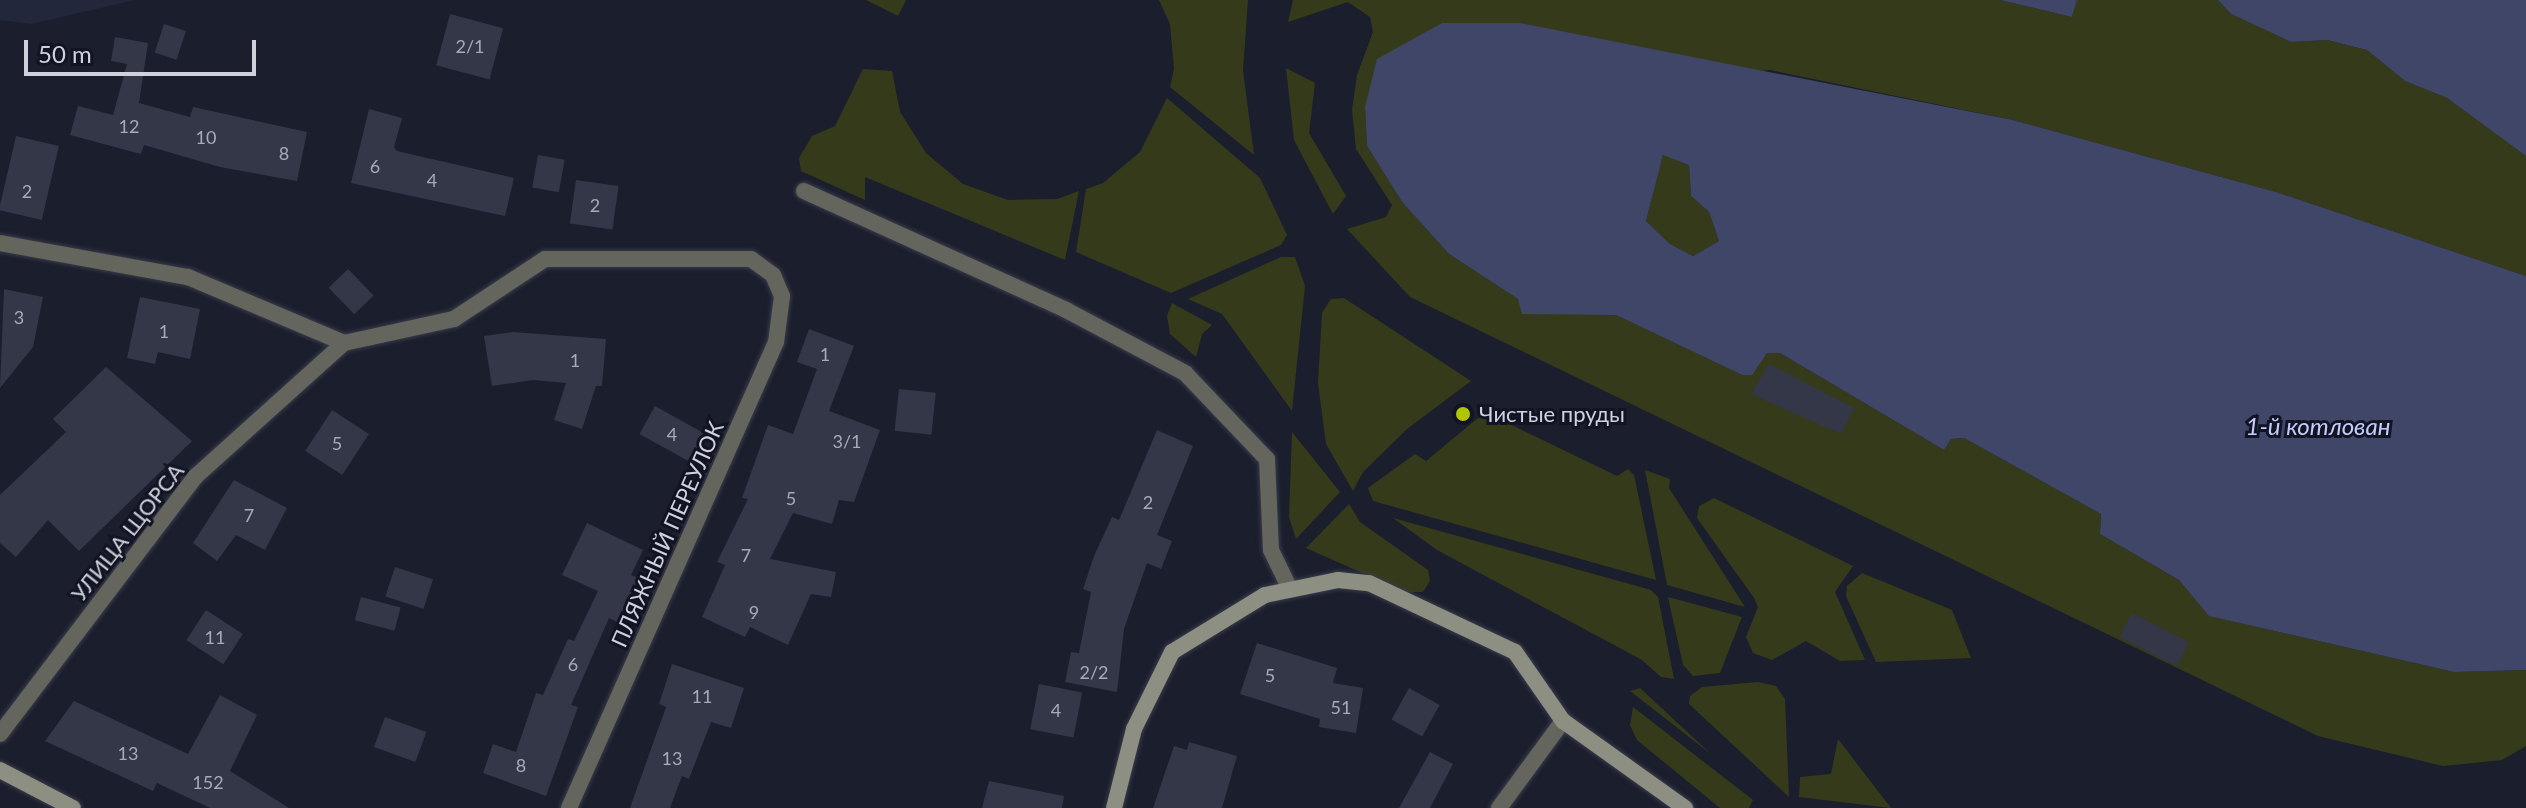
<!DOCTYPE html>
<html>
<head>
<meta charset="utf-8">
<style>
  body { margin:0 }
  #map { position:relative; width:2526px; height:808px; overflow:hidden; background:#1b1e2d; font-family:Lato,sans-serif }
  div>[style] { position:absolute }
  .built>* { inset:0; background:#22273c }
  .green>* { inset:0; background:#353b1a }
  .water>* { inset:0; background:#3f4668 }
  .building>* { inset:0; background:#333748; transform-origin:0 0 }
  .roads { filter:drop-shadow(0 0 2px #383b49) drop-shadow(0 0 2px #383b49) }
  .street>* { height:16px; margin:-8px; padding:0 8px; transform-origin:8px; border-radius:8px; background:#64665e }
  .secondary>* { height:16px; margin:-8px; padding:0 8px; transform-origin:8px; border-radius:8px; background:#8c8f81 }
  .dots>* { width:22px; height:22px; translate:-50% -50%; box-sizing:border-box; border:4px solid #121423; border-radius:50% }
  span { translate:-50% -50%; white-space:nowrap; text-align:center; line-height:1.15; -webkit-text-stroke:6px #121423; paint-order:stroke }
  .number-label { font-size:18px; color:#a8aab7 }
  .number-label span { -webkit-text-stroke-width:0 }
  .poi-label { font-size:22px; color:#cfd1dc }
  .left { translate:0 -50%; text-align:left }
  .street-label { font-size:22px; color:#cfd1dc }
  .water-label { font-size:24px; color:#c2cdfe; font-style:italic }
  .scale { position:absolute; left:24px; top:40px; width:232px; height:36px; box-sizing:border-box; border:4px solid #cfd1dc; border-top:0; padding-left:10px; font-size:24px; line-height:28px; white-space:nowrap; color:#cfd1dc; -webkit-text-stroke:6px #121423; paint-order:stroke }
</style>
</head>
<body>
<div id="map">
  <div class="built">
    <i style="clip-path:polygon(0 0,135px 0,31px 24px,0 20px)"></i>
  </div>
  <div class="green">
    <i style="clip-path:polygon(866px 0,906px 0,898px 16px)"></i>
    <i style="clip-path:polygon(1159px 0,1248px 0,1243px 70px,1254px 155px,1170px 87px,1174px 69px,1170px 24px)"></i>
    <i style="clip-path:polygon(1293px 0,2000px 0,2072px 17px,2077px 0,2218px 0,2231px 14px,2291px 42px,2327px 40px,2367px 50px,2405px 81px,2447px 98px,2526px 156px,2526px 276px,2276px 192px,2013px 120px,1770px 70px,1365px 107px,1367px 146px,1402px 202px,1449px 254px,1518px 299px,1616px 315px,1742px 375px,1767px 353px,1780px 353px,1944px 450px,1951px 439px,1964px 438px,2101px 514px,2100px 534px,2179px 580px,2210px 616px,2454px 672px,2526px 670px,2526px 746px,2502px 760px,2443px 766px,2318px 736px,1410px 297px,1347px 229px,1386px 217px,1392px 205px,1356px 149px,1352px 110px,1357px 75px,1373px 32px,1370px 17px,1348px 2px,1288px 22px)"></i>
    <i style="clip-path:polygon(1286px 68px,1315px 83px,1309px 133px,1346px 196px,1333px 214px,1294px 140px)"></i>
    <i style="clip-path:polygon(863px 69px,892px 71px,900px 112px,926px 153px,963px 184px,1008px 200px,1057px 199px,1079px 191px,1065px 260px,865px 177px,865px 200px,801px 171px,799px 158px,812px 136px,835px 126px)"></i>
    <i style="clip-path:polygon(1167px 98px,1260px 178px,1287px 235px,1281px 245px,1171px 293px,1076px 252px,1086px 189px,1103px 183px,1140px 152px)"></i>
    <i style="clip-path:polygon(1663px 154px,1689px 165px,1691px 196px,1709px 212px,1719px 241px,1693px 256px,1670px 244px,1646px 221px)"></i>
    <i style="clip-path:polygon(1281px 257px,1295px 257px,1305px 286px,1292px 411px,1222px 314px,1188px 299px)"></i>
    <i style="clip-path:polygon(1344px 298px,1471px 381px,1407px 429px,1363px 472px,1353px 491px,1326px 444px,1318px 383px,1322px 313px,1331px 299px)"></i>
    <i style="clip-path:polygon(1172px 303px,1212px 325px,1202px 334px,1196px 357px,1170px 334px,1167px 316px)"></i>
    <i style="clip-path:polygon(1495px 417px,1617px 476px,1628px 469px,1634px 475px,1656px 580px,1373px 501px,1368px 488px,1415px 454px,1426px 461px,1478px 418px)"></i>
    <i style="clip-path:polygon(1292px 432px,1340px 492px,1296px 539px,1289px 517px)"></i>
    <i style="clip-path:polygon(1645px 470px,1670px 479px,1669px 488px,1745px 607px,1667px 585px)"></i>
    <i style="clip-path:polygon(1714px 498px,1853px 566px,1835px 592px,1865px 660px,1840px 661px,1806px 641px,1772px 660px,1753px 653px,1746px 637px,1758px 607px,1754px 598px,1697px 518px,1699px 506px)"></i>
    <i style="clip-path:polygon(1349px 504px,1360px 522px,1428px 570px,1430px 581px,1423px 592px,1405px 592px,1306px 548px)"></i>
    <i style="clip-path:polygon(1393px 518px,1651px 590px,1658px 597px,1674px 679px,1661px 677px,1642px 660px,1437px 550px)"></i>
    <i style="clip-path:polygon(1862px 573px,1952px 610px,1971px 658px,1876px 662px,1846px 596px,1847px 586px)"></i>
    <i style="clip-path:polygon(1668px 597px,1742px 617px,1720px 673px,1693px 676px,1683px 665px)"></i>
    <i style="clip-path:polygon(1758px 682px,1776px 686px,1785px 699px,1789px 797px,1689px 704px,1690px 696px,1702px 687px)"></i>
    <i style="clip-path:polygon(1640px 688px,1711px 754px,1630px 691px)"></i>
    <i style="clip-path:polygon(1633px 707px,1753px 800px,1749px 808px,1720px 808px,1637px 740px,1630px 725px)"></i>
    <i style="clip-path:polygon(1838px 739px,1891px 808px,1799px 797px,1800px 777px,1831px 774px)"></i>
  </div>
  <div class="water">
    <i style="clip-path:polygon(2000px 0,2077px 0,2072px 17px)"></i>
    <i style="clip-path:polygon(2218px 0,2526px 0,2526px 156px,2447px 98px,2405px 81px,2367px 50px,2327px 40px,2291px 42px,2231px 14px)"></i>
    <i style="clip-path:polygon(evenodd,1442px 23px,1520px 23px,2013px 120px,2276px 192px,2526px 276px,2526px 670px,2454px 672px,2209px 616px,2179px 580px,2100px 534px,2101px 514px,1964px 438px,1951px 439px,1944px 450px,1780px 353px,1767px 353px,1752px 375px,1742px 375px,1616px 315px,1522px 314px,1518px 299px,1449px 254px,1402px 202px,1367px 146px,1365px 107px,1377px 59px,1442px 23px,1663px 155px,1689px 165px,1691px 196px,1709px 212px,1719px 241px,1693px 256px,1670px 244px,1646px 221px,1663px 155px)"></i>
  </div>
  <div class="building">
    <i style="left:450px;top:14px;width:55px;height:53px;rotate:15deg"></i>
    <i style="left:164px;top:24px;width:23px;height:30px;rotate:18deg"></i>
    <i style="clip-path:polygon(115px 37px,148px 43px,139px 103px,190px 117px,193px 107px,307px 132px,297px 181px,220px 167px,144px 145px,141px 154px,70px 135px,78px 106px,113px 115px,127px 64px,111px 61px)"></i>
    <i style="clip-path:polygon(369px 109px,402px 118px,394px 147px,397px 151px,514px 178px,505px 216px,351px 183px)"></i>
    <i style="left:16px;top:136px;width:44px;height:76px;rotate:13deg"></i>
    <i style="left:538px;top:155px;width:27px;height:33px;rotate:10deg"></i>
    <i style="left:576px;top:180px;width:43px;height:44px;rotate:8deg"></i>
    <i style="left:348px;top:269px;width:37px;height:27px;rotate:46deg"></i>
    <i style="clip-path:polygon(4px 289px,43px 297px,33px 347px,0 388px)"></i>
    <i style="clip-path:polygon(140px 297px,200px 309px,190px 359px,158px 352px,155px 364px,127px 358px)"></i>
    <i style="clip-path:polygon(809px 329px,854px 346px,829px 411px,880px 430px,854px 502px,839px 500px,832px 524px,793px 513px,770px 559px,836px 572px,831px 597px,811px 594px,788px 645px,750px 627px,745px 637px,702px 617px,725px 565px,717px 562px,748px 499px,742px 498px,768px 425px,793px 434px,817px 369px,797px 362px)"></i>
    <i style="clip-path:polygon(513px 332px,606px 339px,602px 386px,596px 386px,582px 429px,554px 420px,566px 383px,533px 380px,492px 386px,484px 336px)"></i>
    <i style="clip-path:polygon(1769px 364px,1854px 408px,1841px 434px,1751px 394px)"></i>
    <i style="clip-path:polygon(106px 367px,192px 441px,79px 551px,48px 520px,16px 557px,0 543px,0 495px,66px 432px,53px 419px)"></i>
    <i style="left:899px;top:389px;width:37px;height:42px;rotate:6deg"></i>
    <i style="left:655px;top:406px;width:57px;height:32px;rotate:29deg"></i>
    <i style="left:332px;top:410px;width:44px;height:49px;rotate:33deg"></i>
    <i style="clip-path:polygon(1157px 430px,1193px 446px,1157px 535px,1172px 541px,1161px 569px,1147px 563px,1124px 629px,1117px 692px,1065px 682px,1071px 652px,1079px 653px,1091px 592px,1083px 589px,1094px 556px,1112px 517px,1119px 520px)"></i>
    <i style="clip-path:polygon(234px 480px,287px 508px,265px 550px,236px 535px,217px 561px,193px 543px)"></i>
    <i style="clip-path:polygon(587px 523px,643px 550px,631px 575px,638px 578px,617px 622px,609px 618px,571px 705px,578px 707px,546px 796px,483px 773px,493px 744px,516px 752px,536px 693px,543px 695px,568px 639px,574px 641px,598px 591px,562px 575px)"></i>
    <i style="left:395px;top:567px;width:40px;height:31px;rotate:18deg"></i>
    <i style="left:361px;top:597px;width:41px;height:24px;rotate:15deg"></i>
    <i style="left:206px;top:610px;width:44px;height:36px;rotate:33deg"></i>
    <i style="left:2132px;top:613px;width:64px;height:27px;rotate:27deg"></i>
    <i style="clip-path:polygon(1257px 643px,1337px 668px,1333px 683px,1363px 688px,1356px 733px,1319px 727px,1320px 719px,1240px 694px)"></i>
    <i style="clip-path:polygon(672px 664px,744px 688px,731px 728px,711px 722px,689px 779px,682px 776px,670px 808px,630px 808px,666px 707px,659px 704px)"></i>
    <i style="left:1039px;top:684px;width:44px;height:46px;rotate:11deg"></i>
    <i style="left:1409px;top:688px;width:35px;height:36px;rotate:29deg"></i>
    <i style="clip-path:polygon(220px 695px,257px 715px,230px 771px,289px 808px,210px 808px,157px 783px,153px 791px,45px 741px,74px 701px,188px 754px)"></i>
    <i style="left:385px;top:717px;width:44px;height:32px;rotate:20deg"></i>
    <i style="clip-path:polygon(1189px 742px,1237px 756px,1222px 808px,1153px 808px,1174px 746px,1187px 750px)"></i>
    <i style="clip-path:polygon(1430px 752px,1453px 764px,1430px 808px,1399px 808px)"></i>
    <i style="clip-path:polygon(989px 781px,1064px 796px,1062px 808px,982px 808px)"></i>
  </div>
  <div class="roads">
    <div class="street">
      <i style="left:804px;top:191px;width:288px;rotate:24.4deg"></i>
      <i style="left:1066px;top:310px;width:135px;rotate:27.9deg"></i>
      <i style="left:1185px;top:373px;width:119px;rotate:46.4deg"></i>
      <i style="left:1267px;top:459px;width:91px;rotate:87.5deg"></i>
      <i style="left:1271px;top:550px;width:41px;rotate:64.1deg"></i>
      <i style="left:0;top:243px;width:191px;rotate:10.3deg"></i>
      <i style="left:188px;top:277px;width:169px;rotate:22.9deg"></i>
      <i style="left:0;top:734px;width:323px;rotate:-52.8deg"></i>
      <i style="left:195px;top:477px;width:200px;rotate:-42deg"></i>
      <i style="left:344px;top:343px;width:113px;rotate:-12.3deg"></i>
      <i style="left:454px;top:319px;width:109px;rotate:-33.4deg"></i>
      <i style="left:545px;top:259px;width:206px"></i>
      <i style="left:751px;top:259px;width:27px;rotate:36deg"></i>
      <i style="left:773px;top:275px;width:23px;rotate:67deg"></i>
      <i style="left:782px;top:296px;width:46px;rotate:97.4deg"></i>
      <i style="left:776px;top:342px;width:510px;rotate:113.95deg"></i>
      <i style="left:1499px;top:808px;width:108px;rotate:-53.7deg"></i>
    </div>
    <div class="secondary">
      <i style="left:0;top:770px;width:82px;rotate:27.5deg"></i>
      <i style="left:1114px;top:808px;width:81px;rotate:-75.8deg"></i>
      <i style="left:1134px;top:729px;width:86px;rotate:-63.7deg"></i>
      <i style="left:1172px;top:652px;width:109px;rotate:-31.5deg"></i>
      <i style="left:1265px;top:595px;width:75px;rotate:-11.6deg"></i>
      <i style="left:1338px;top:580px;width:31px;rotate:6deg"></i>
      <i style="left:1369px;top:583px;width:161px;rotate:25.3deg"></i>
      <i style="left:1515px;top:652px;width:84px;rotate:55.2deg"></i>
      <i style="left:1563px;top:721px;width:150px;rotate:35.5deg"></i>
    </div>
  </div>
  <div class="dots">
    <i style="left:1463px;top:414px;background:#afc505"></i>
  </div>
  <div class="number-label">
    <span style="left:470px;top:46px">2/1</span>
    <span style="left:129px;top:126px">12</span>
    <span style="left:206px;top:137px">10</span>
    <span style="left:284px;top:153px">8</span>
    <span style="left:375px;top:166px">6</span>
    <span style="left:432px;top:180px">4</span>
    <span style="left:27px;top:191px">2</span>
    <span style="left:595px;top:205px">2</span>
    <span style="left:19px;top:317px">3</span>
    <span style="left:164px;top:331px">1</span>
    <span style="left:825px;top:354px">1</span>
    <span style="left:575px;top:360px">1</span>
    <span style="left:672px;top:434px">4</span>
    <span style="left:847px;top:441px">3/1</span>
    <span style="left:337px;top:443px">5</span>
    <span style="left:791px;top:498px">5</span>
    <span style="left:1148px;top:502px">2</span>
    <span style="left:249px;top:515px">7</span>
    <span style="left:746px;top:555px">7</span>
    <span style="left:754px;top:612px">9</span>
    <span style="left:215px;top:637px">11</span>
    <span style="left:573px;top:664px">6</span>
    <span style="left:1094px;top:672px">2/2</span>
    <span style="left:1270px;top:675px">5</span>
    <span style="left:702px;top:696px">11</span>
    <span style="left:1341px;top:707px">51</span>
    <span style="left:1056px;top:710px">4</span>
    <span style="left:128px;top:753px">13</span>
    <span style="left:672px;top:758px">13</span>
    <span style="left:521px;top:765px">8</span>
    <span style="left:208px;top:782px">152</span>
  </div>
  <div class="poi-label">
    <span class="left" style="left:1479px;top:414px">Чистые пруды</span>
  </div>
  <div class="street-label">
    <span style="left:127px;top:532px;rotate:-52deg">УЛИЦА ЩОРСА</span>
    <span style="left:667px;top:534px;rotate:-66deg">ПЛЯЖНЫЙ ПЕРЕУЛОК</span>
  </div>
  <div class="water-label">
    <span style="left:2318px;top:426px">1-й котлован</span>
  </div>
  <div class="scale">50 m</div>
</div>
</body>
</html>
